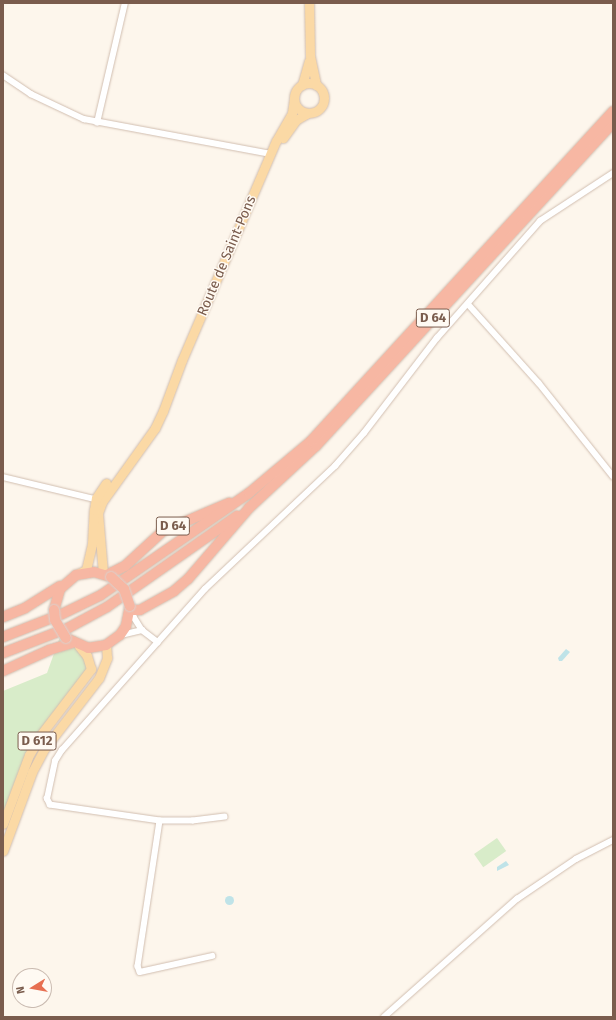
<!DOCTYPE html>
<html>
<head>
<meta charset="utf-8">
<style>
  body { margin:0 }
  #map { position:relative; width:616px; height:1020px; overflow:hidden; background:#fdf6ec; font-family:"Fira Sans",sans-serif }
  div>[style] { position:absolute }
  .green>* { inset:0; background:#d8ecc9; transform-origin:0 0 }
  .water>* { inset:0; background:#bfe3e8 }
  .round { border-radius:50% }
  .roads { filter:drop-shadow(0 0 1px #d1beb0) drop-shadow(0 0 1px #d1beb0) }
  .street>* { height:5.5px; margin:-2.75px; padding:0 2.75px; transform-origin:2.75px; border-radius:2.75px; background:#fff }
  .primary>* { height:9px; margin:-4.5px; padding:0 4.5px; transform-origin:4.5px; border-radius:4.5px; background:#fbd9a5 }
  .primary>.ring { margin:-4.5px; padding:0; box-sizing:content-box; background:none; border:9px solid #fbd9a5; border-radius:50% }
  .highway>* { height:10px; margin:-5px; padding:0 5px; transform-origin:5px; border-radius:5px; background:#f7b7a3 }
  .bridges { filter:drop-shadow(0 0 1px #dad1cd) drop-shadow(0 0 1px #dad1cd) }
  .highway-bridge>* { height:10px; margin:-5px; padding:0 5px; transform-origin:5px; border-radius:5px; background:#f7b7a3 }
  span { translate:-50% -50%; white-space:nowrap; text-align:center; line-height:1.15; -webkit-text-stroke:3px #fffaf3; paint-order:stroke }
  .shield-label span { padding:1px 3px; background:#fffaf3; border:1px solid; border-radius:3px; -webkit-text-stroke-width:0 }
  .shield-label { font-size:13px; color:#7a5c4d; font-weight:700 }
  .street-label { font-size:14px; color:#7a5c4d }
  .frame { position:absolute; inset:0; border:4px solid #7a5c4d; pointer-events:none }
  .north { position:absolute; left:12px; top:968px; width:40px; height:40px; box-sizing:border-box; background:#fffaf3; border:1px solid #cabbb1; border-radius:50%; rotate:259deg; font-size:11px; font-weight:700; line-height:16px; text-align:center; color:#7a5c4d }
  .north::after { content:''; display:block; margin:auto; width:14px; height:18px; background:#e76f51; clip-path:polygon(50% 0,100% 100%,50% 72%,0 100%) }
</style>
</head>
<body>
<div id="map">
  <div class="green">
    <i style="clip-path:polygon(61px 634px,75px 636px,86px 643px,91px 657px,88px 670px,54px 714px,3px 819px,3px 691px,47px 673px)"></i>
    <i style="left:497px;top:838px;width:16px;height:28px;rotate:55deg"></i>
  </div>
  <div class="water">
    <i style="clip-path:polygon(566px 649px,570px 652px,562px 661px,559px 661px,558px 658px)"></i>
    <i style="clip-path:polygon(506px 861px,509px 865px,497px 871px,497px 867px)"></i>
    <i class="round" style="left:224.5px;top:895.5px;width:9px;height:9px"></i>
  </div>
  <div class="roads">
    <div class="street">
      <i style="left:3px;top:75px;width:34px;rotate:34deg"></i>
      <i style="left:31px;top:94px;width:59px;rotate:25.3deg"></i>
      <i style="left:84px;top:119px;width:190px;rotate:10.6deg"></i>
      <i style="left:97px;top:123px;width:123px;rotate:-76.9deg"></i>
      <i style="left:468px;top:304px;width:106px;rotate:48.1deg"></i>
      <i style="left:539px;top:383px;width:119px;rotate:51.5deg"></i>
      <i style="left:3px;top:477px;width:99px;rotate:13.5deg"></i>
      <i style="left:130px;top:615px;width:4px;rotate:27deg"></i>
      <i style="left:134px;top:617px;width:15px;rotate:58deg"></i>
      <i style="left:142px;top:630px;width:20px;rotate:37deg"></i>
      <i style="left:121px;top:635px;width:22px;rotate:-13deg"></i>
      <i style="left:225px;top:817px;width:32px;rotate:173deg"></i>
      <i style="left:193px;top:821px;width:33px;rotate:180deg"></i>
      <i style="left:160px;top:821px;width:111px;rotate:-171.7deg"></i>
      <i style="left:50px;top:805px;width:7px;rotate:-117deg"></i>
      <i style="left:47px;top:799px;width:39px;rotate:-78deg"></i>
      <i style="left:55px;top:761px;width:13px;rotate:-58deg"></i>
      <i style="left:62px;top:750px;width:215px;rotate:-48.4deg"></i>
      <i style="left:205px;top:589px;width:179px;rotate:-43.4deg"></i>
      <i style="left:335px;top:466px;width:44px;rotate:-48.7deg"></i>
      <i style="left:364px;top:433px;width:120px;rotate:-52.5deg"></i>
      <i style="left:437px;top:338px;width:156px;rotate:-48.6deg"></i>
      <i style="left:540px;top:221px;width:87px;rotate:-33.3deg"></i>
      <i style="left:160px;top:821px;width:147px;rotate:98.6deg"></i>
      <i style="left:138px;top:966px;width:6px;rotate:72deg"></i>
      <i style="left:140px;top:972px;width:74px;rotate:-12.5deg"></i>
      <i style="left:384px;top:1017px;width:178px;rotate:-41.6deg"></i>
      <i style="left:517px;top:899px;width:71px;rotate:-34.1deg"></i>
      <i style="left:576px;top:859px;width:42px;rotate:-27.2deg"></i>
    </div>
    <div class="primary">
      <i style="left:309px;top:3px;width:53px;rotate:88.9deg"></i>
      <i style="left:310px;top:56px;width:30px;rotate:78deg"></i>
      <i class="ring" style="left:294px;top:83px;width:21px;height:21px"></i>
      <i style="left:302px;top:85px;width:25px;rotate:-74deg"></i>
      <i style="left:283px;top:138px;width:22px;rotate:-54deg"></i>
      <i style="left:296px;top:120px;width:12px;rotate:-31deg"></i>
      <i style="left:103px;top:573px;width:60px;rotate:-94.8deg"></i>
      <i style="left:98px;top:513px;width:12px;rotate:-70deg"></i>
      <i style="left:102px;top:502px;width:91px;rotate:-54.4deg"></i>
      <i style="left:155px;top:428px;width:19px;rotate:-65deg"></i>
      <i style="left:163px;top:411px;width:54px;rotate:-69.6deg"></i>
      <i style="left:182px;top:360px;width:238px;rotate:-66.8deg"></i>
      <i style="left:276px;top:141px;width:32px;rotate:-60deg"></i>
      <i style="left:292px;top:113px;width:15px;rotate:-82deg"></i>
      <i style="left:77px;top:574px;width:10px;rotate:-24deg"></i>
      <i style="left:86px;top:570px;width:27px;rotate:-77deg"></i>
      <i style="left:92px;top:544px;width:34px;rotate:-87deg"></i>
      <i style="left:94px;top:510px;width:12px;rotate:-81deg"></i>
      <i style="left:96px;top:498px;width:18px;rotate:-56deg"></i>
      <i style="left:3px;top:824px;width:74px;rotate:-69.4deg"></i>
      <i style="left:29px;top:755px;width:26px;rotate:-59deg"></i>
      <i style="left:42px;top:733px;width:81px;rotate:-52.6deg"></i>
      <i style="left:91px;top:669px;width:14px;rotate:-107deg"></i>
      <i style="left:87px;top:656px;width:13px;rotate:-129deg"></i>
      <i style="left:3px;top:851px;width:84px;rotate:-69.8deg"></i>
      <i style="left:32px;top:772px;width:27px;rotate:-62deg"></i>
      <i style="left:45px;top:748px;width:88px;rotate:-52.4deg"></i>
      <i style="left:99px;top:678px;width:22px;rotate:-68deg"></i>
      <i style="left:107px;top:658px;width:13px;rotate:-94deg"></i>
    </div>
    <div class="highway">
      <i style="left:107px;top:575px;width:20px;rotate:-27deg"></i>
      <i style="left:125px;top:566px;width:52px;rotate:-42.6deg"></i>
      <i style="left:163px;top:531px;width:72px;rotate:-23deg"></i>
      <i style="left:54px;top:610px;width:22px;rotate:-74deg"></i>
      <i style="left:60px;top:589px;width:21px;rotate:-41deg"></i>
      <i style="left:76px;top:575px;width:18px;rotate:-9deg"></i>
      <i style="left:94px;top:572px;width:18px;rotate:16deg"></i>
      <i style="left:130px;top:610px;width:10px"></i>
      <i style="left:140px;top:610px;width:39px;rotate:-29deg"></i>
      <i style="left:174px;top:591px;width:18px;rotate:-41deg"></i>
      <i style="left:188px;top:579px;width:94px;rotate:-49.3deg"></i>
      <i style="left:249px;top:508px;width:91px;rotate:-42.8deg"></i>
      <i style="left:316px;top:446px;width:439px;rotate:-47.4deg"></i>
      <i style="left:3px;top:617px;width:24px;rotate:-22deg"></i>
      <i style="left:25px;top:608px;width:41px;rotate:-32.2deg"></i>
      <i style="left:3px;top:637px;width:63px;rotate:-21.3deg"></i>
      <i style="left:62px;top:614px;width:43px;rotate:-26deg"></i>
      <i style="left:101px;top:595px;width:180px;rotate:-34.6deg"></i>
      <i style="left:249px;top:493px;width:81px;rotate:-40deg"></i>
      <i style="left:311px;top:441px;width:447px;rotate:-47.5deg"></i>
      <i style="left:66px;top:638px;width:24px;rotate:24deg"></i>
      <i style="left:88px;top:648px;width:18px;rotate:-9deg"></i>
      <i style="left:106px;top:645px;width:17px;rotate:-36deg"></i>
      <i style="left:120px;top:635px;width:11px;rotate:-56deg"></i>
      <i style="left:126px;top:626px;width:20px;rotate:-79deg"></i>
      <i style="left:3px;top:653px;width:70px;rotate:-21deg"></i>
      <i style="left:68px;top:628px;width:44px;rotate:-28.3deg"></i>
      <i style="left:107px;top:607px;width:159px;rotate:-35deg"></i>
      <i style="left:3px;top:671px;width:51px;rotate:-24.5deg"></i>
      <i style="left:49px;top:650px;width:24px;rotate:-17deg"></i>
    </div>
  </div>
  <div class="bridges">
    <div class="highway-bridge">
      <i style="left:111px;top:577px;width:18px;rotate:43deg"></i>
      <i style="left:124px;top:589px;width:18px;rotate:71deg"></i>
      <i style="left:54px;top:610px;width:10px;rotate:84deg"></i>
      <i style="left:55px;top:620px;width:21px;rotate:59deg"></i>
    </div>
  </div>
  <div class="shield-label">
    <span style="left:433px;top:318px">D 64</span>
    <span style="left:173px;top:526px">D 64</span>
    <span style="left:37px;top:741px">D 612</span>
  </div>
  <div class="street-label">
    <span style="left:227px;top:256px;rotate:-67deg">Route de Saint-Pons</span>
  </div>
  <div class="frame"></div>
  <div class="north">N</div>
</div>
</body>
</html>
